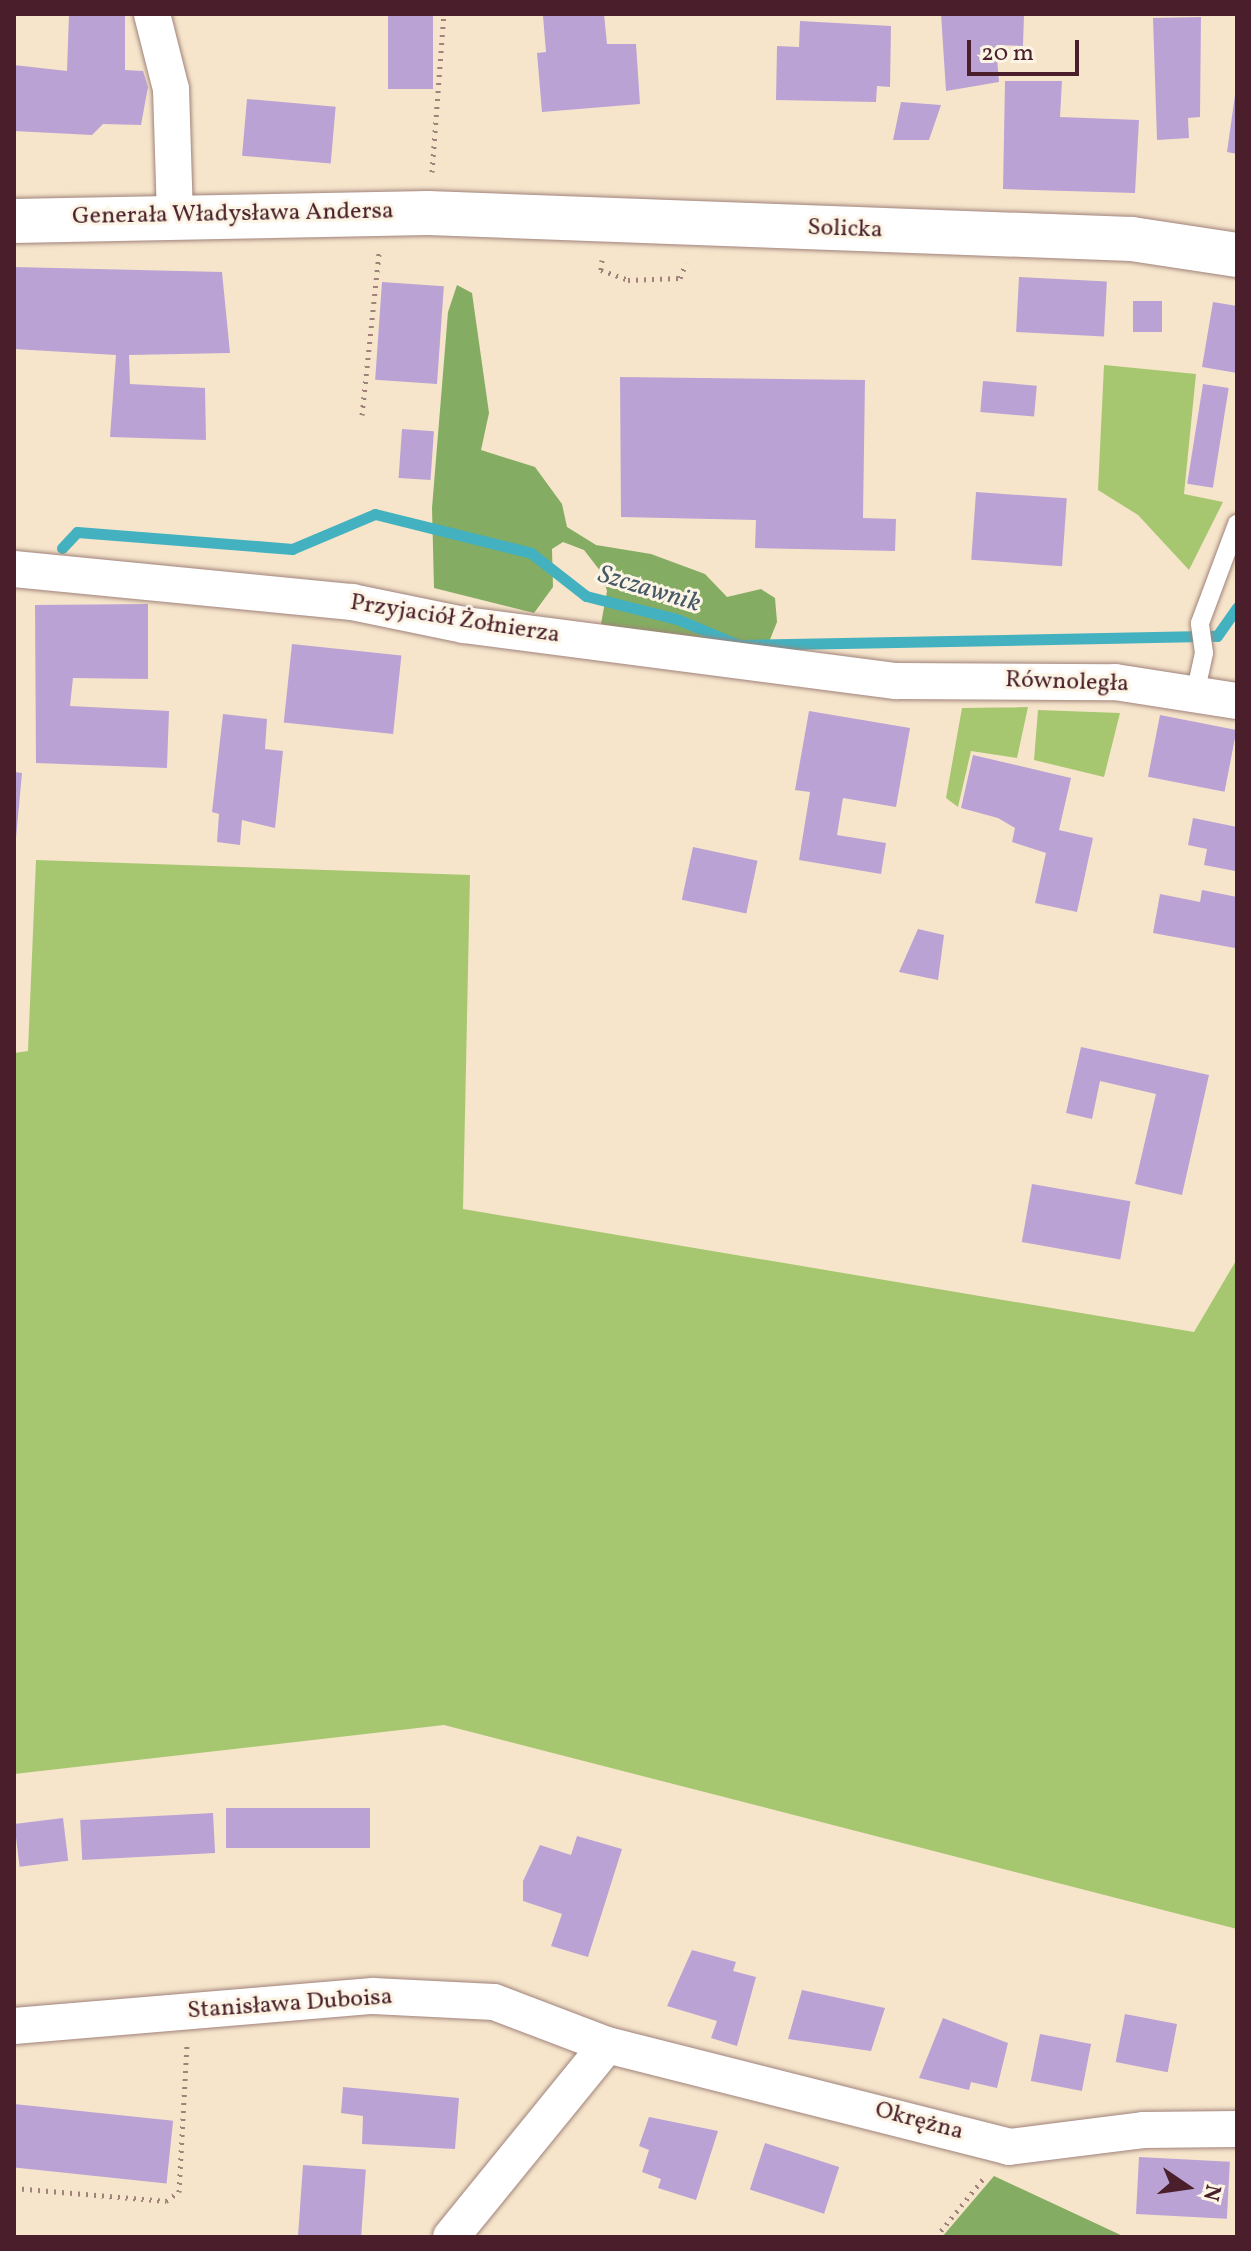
<!DOCTYPE html>
<html>
<head>
<meta charset="utf-8">
<style>
  body { margin:0 }
  #map { position:relative; width:1251px; height:2251px; overflow:hidden; background:#f6e5cb; font-family:Vollkorn,serif }
  div>[style] { position:absolute }
  .green>* { inset:0; background:#a6c770 }
  .forest>* { inset:0; background:#84ac62 }
  .stream>* { height:11px; margin:-5.5px; padding:0 5.5px; transform-origin:5.5px; border-radius:5.5px; background:#43b1bf }
  .building>* { inset:0; background:#baa3d4; transform-origin:0 0 }
  .path>* { height:5px; margin-top:-2.5px; transform-origin:0; background:repeating-linear-gradient(90deg,#a0827b 0 2px,transparent 0 8px) }
  .roads { filter:drop-shadow(0 0 2px #a0827b) drop-shadow(0 0 2px #a0827b) }
  .service>* { height:18px; margin:-9px; padding:0 9px; transform-origin:9px; border-radius:9px; background:#fff }
  .minor>* { height:36px; margin:-18px; padding:0 18px; transform-origin:18px; border-radius:18px; background:#fff }
  .tertiary>* { height:44px; margin:-22px; padding:0 22px; transform-origin:22px; border-radius:22px; background:#fff }
  span { translate:-50% -50%; white-space:nowrap; text-align:center; line-height:1.15; -webkit-text-stroke:6px #fcf5e5; paint-order:stroke }
  .street-label { font-size:24px; color:#4a1f2b }
  .water-label { font-size:26px; color:#475966; font-style:italic }
  .frame { position:absolute; inset:0; border:16px solid #4a1f2b; pointer-events:none }
  .north { position:absolute; left:1147px; top:2147px; width:80px; height:80px; -webkit-text-stroke:6px #fcf5e5; paint-order:stroke; rotate:103deg; font-size:22px; font-weight:700; line-height:32px; text-align:center; color:#4a1f2b }
  .north::after { content:''; display:block; margin:auto; width:28px; height:36px; background:#4a1f2b; clip-path:polygon(50% 0,100% 100%,50% 72%,0 100%) }
  .scale { position:absolute; left:967px; top:40px; width:112px; height:36px; box-sizing:border-box; border:4px solid #4a1f2b; border-top:0; padding-left:10px; font-size:24px; line-height:28px; white-space:nowrap; color:#4a1f2b; -webkit-text-stroke:6px #fcf5e5; paint-order:stroke }
</style>
</head>
<body>
<div id="map">
  <div class="green">
    <i style="clip-path:polygon(1104px 365px,1196px 374px,1184px 494px,1223px 502px,1189px 570px,1138px 515px,1098px 490px)"></i>
    <i style="clip-path:polygon(1028px 707px,1017px 758px,971px 751px,958px 807px,946px 798px,962px 708px)"></i>
    <i style="clip-path:polygon(1038px 710px,1120px 713px,1104px 777px,1034px 760px)"></i>
    <i style="clip-path:polygon(36px 860px,470px 875px,463px 1209px,1194px 1332px,1237px 1259px,1237px 1929px,444px 1725px,14px 1774px,14px 1053px,28px 1051px)"></i>
  </div>
  <div class="forest">
    <i style="clip-path:polygon(457px 285px,472px 293px,489px 413px,481px 450px,535px 467px,562px 504px,567px 527px,596px 545px,651px 554px,705px 574px,727px 597px,761px 589px,775px 598px,777px 622px,769px 642px,689px 640px,601px 624px,607px 591px,601px 572px,584px 550px,563px 542px,552px 549px,553px 587px,534px 613px,434px 588px,432px 508px,448px 312px)"></i>
    <i style="clip-path:polygon(994px 2176px,1125px 2237px,942px 2237px)"></i>
  </div>
  <div class="stream">
    <i style="left:62px;top:548px;width:22px;rotate:-47deg"></i>
    <i style="left:77px;top:532px;width:216px;rotate:4.5deg"></i>
    <i style="left:292px;top:549px;width:90px;rotate:-22.9deg"></i>
    <i style="left:375px;top:514px;width:161px;rotate:14deg"></i>
    <i style="left:531px;top:553px;width:70px;rotate:38deg"></i>
    <i style="left:586px;top:596px;width:94px;rotate:14.2deg"></i>
    <i style="left:677px;top:619px;width:67px;rotate:22.8deg"></i>
    <i style="left:739px;top:645px;width:478px;rotate:-1.1deg"></i>
    <i style="left:1217px;top:636px;width:35px;rotate:-55deg"></i>
  </div>
  <div class="building">
    <i style="clip-path:polygon(69px 14px,125px 14px,125px 70px,143px 71px,148px 87px,141px 125px,103px 124px,92px 135px,14px 131px,14px 65px,67px 71px)"></i>
    <i style="left:388px;top:14px;width:45px;height:75px"></i>
    <i style="clip-path:polygon(604px 14px,607px 44px,636px 44px,640px 104px,542px 112px,537px 53px,546px 52px,543px 16px)"></i>
    <i style="clip-path:polygon(941px 14px,1024px 14px,1023px 46px,996px 45px,999px 82px,946px 91px)"></i>
    <i style="clip-path:polygon(1201px 17px,1200px 117px,1188px 118px,1189px 138px,1157px 140px,1153px 18px)"></i>
    <i style="clip-path:polygon(800px 21px,891px 26px,890px 87px,877px 86px,876px 102px,776px 100px,777px 46px,799px 47px)"></i>
    <i style="clip-path:polygon(1005px 81px,1062px 81px,1060px 117px,1139px 120px,1135px 193px,1003px 189px)"></i>
    <i style="clip-path:polygon(1235px 95px,1237px 95px,1237px 154px,1227px 152px)"></i>
    <i style="left:247px;top:99px;width:89px;height:57px;rotate:5deg"></i>
    <i style="clip-path:polygon(901px 102px,941px 105px,929px 140px,893px 140px)"></i>
    <i style="clip-path:polygon(14px 267px,222px 272px,230px 353px,129px 355px,130px 384px,205px 388px,206px 440px,110px 437px,116px 355px,14px 349px)"></i>
    <i style="left:1019px;top:277px;width:88px;height:55px;rotate:3deg"></i>
    <i style="left:382px;top:282px;width:62px;height:98px;rotate:4deg"></i>
    <i style="left:1133px;top:301px;width:29px;height:31px"></i>
    <i style="clip-path:polygon(1213px 302px,1237px 306px,1237px 373px,1202px 367px)"></i>
    <i style="clip-path:polygon(620px 377px,865px 380px,863px 518px,896px 519px,895px 551px,755px 548px,756px 520px,621px 517px)"></i>
    <i style="left:983px;top:381px;width:54px;height:31px;rotate:5deg"></i>
    <i style="left:1203px;top:384px;width:26px;height:101px;rotate:9deg"></i>
    <i style="left:402px;top:429px;width:32px;height:49px;rotate:4deg"></i>
    <i style="left:976px;top:492px;width:91px;height:68px;rotate:4deg"></i>
    <i style="clip-path:polygon(148px 604px,148px 679px,73px 678px,70px 706px,169px 711px,167px 768px,36px 763px,35px 605px)"></i>
    <i style="left:292px;top:644px;width:110px;height:79px;rotate:6deg"></i>
    <i style="clip-path:polygon(809px 711px,910px 728px,896px 807px,843px 798px,837px 835px,886px 843px,881px 874px,799px 860px,810px 792px,795px 790px)"></i>
    <i style="clip-path:polygon(223px 714px,267px 719px,265px 749px,283px 751px,275px 828px,242px 820px,240px 845px,217px 842px,219px 814px,212px 812px)"></i>
    <i style="left:1160px;top:715px;width:78px;height:63px;rotate:11deg"></i>
    <i style="clip-path:polygon(973px 755px,1071px 778px,1059px 830px,1093px 838px,1077px 912px,1035px 903px,1046px 853px,1012px 842px,1015px 828px,998px 818px,961px 808px)"></i>
    <i style="clip-path:polygon(14px 772px,22px 773px,16px 838px,14px 838px)"></i>
    <i style="clip-path:polygon(1193px 818px,1237px 827px,1235px 871px,1204px 865px,1207px 849px,1188px 845px)"></i>
    <i style="left:693px;top:847px;width:66px;height:54px;rotate:12deg"></i>
    <i style="clip-path:polygon(1202px 890px,1237px 897px,1235px 948px,1153px 933px,1160px 894px,1200px 902px)"></i>
    <i style="clip-path:polygon(918px 929px,944px 935px,938px 980px,899px 972px)"></i>
    <i style="clip-path:polygon(1081px 1047px,1209px 1075px,1182px 1195px,1135px 1184px,1156px 1094px,1100px 1081px,1092px 1119px,1066px 1113px)"></i>
    <i style="left:1032px;top:1184px;width:100px;height:59px;rotate:10deg"></i>
    <i style="left:370px;top:1808px;width:40px;height:144px;rotate:90deg"></i>
    <i style="left:213px;top:1813px;width:40px;height:133px;rotate:87deg"></i>
    <i style="left:63px;top:1818px;width:43px;height:49px;rotate:83deg"></i>
    <i style="clip-path:polygon(577px 1836px,622px 1849px,588px 1957px,551px 1946px,562px 1914px,523px 1901px,523px 1881px,540px 1845px,571px 1855px)"></i>
    <i style="clip-path:polygon(692px 1950px,736px 1962px,733px 1971px,756px 1977px,737px 2046px,711px 2038px,717px 2021px,667px 2006px)"></i>
    <i style="clip-path:polygon(802px 1990px,885px 2008px,871px 2051px,788px 2039px)"></i>
    <i style="left:1125px;top:2014px;width:53px;height:49px;rotate:11deg"></i>
    <i style="clip-path:polygon(943px 2018px,1008px 2043px,997px 2088px,971px 2082px,969px 2090px,919px 2078px)"></i>
    <i style="left:1040px;top:2034px;width:52px;height:48px;rotate:11deg"></i>
    <i style="clip-path:polygon(343px 2087px,459px 2098px,455px 2149px,362px 2144px,363px 2116px,341px 2113px)"></i>
    <i style="left:14px;top:2104px;width:160px;height:63px;rotate:6deg"></i>
    <i style="clip-path:polygon(649px 2117px,718px 2131px,696px 2200px,658px 2188px,661px 2179px,642px 2172px,649px 2150px,639px 2146px)"></i>
    <i style="left:765px;top:2143px;width:78px;height:49px;rotate:18deg"></i>
    <i style="left:1139px;top:2157px;width:91px;height:57px;rotate:3deg"></i>
    <i style="left:303px;top:2165px;width:63px;height:72px;rotate:4deg"></i>
  </div>
  <div class="path">
    <i style="left:432px;top:172px;width:158px;rotate:-85.7deg"></i>
    <i style="left:602px;top:260px;width:10px;rotate:96deg"></i>
    <i style="left:601px;top:270px;width:29px;rotate:20deg"></i>
    <i style="left:628px;top:280px;width:52px;rotate:-2.2deg"></i>
    <i style="left:680px;top:278px;width:16px;rotate:-68deg"></i>
    <i style="left:362px;top:415px;width:163px;rotate:-84deg"></i>
    <i style="left:14px;top:2188px;width:153px;rotate:4.9deg"></i>
    <i style="left:166px;top:2201px;width:16px;rotate:-35deg"></i>
    <i style="left:179px;top:2192px;width:146px;rotate:-86.9deg"></i>
    <i style="left:936px;top:2237px;width:75px;rotate:-51deg"></i>
  </div>
  <div class="roads">
    <div class="service">
      <i style="left:1195px;top:694px;width:42px;rotate:-77.6deg"></i>
      <i style="left:1204px;top:653px;width:30px;rotate:-98deg"></i>
      <i style="left:1200px;top:623px;width:106px;rotate:-69.5deg"></i>
    </div>
    <div class="minor">
      <i style="left:152px;top:14px;width:77px;rotate:75.8deg"></i>
      <i style="left:171px;top:89px;width:127px;rotate:88.2deg"></i>
      <i style="left:14px;top:569px;width:340px;rotate:5.6deg"></i>
      <i style="left:352px;top:602px;width:114px;rotate:11.6deg"></i>
      <i style="left:464px;top:625px;width:435px;rotate:7.4deg"></i>
      <i style="left:895px;top:681px;width:220px;rotate:0.3deg"></i>
      <i style="left:1115px;top:682px;width:123px;rotate:8.9deg"></i>
      <i style="left:14px;top:2026px;width:360px;rotate:-4.8deg"></i>
      <i style="left:373px;top:1996px;width:121px;rotate:2.8deg"></i>
      <i style="left:494px;top:2002px;width:121px;rotate:20.8deg"></i>
      <i style="left:607px;top:2045px;width:415px;rotate:14.2deg"></i>
      <i style="left:1009px;top:2147px;width:135px;rotate:-7.2deg"></i>
      <i style="left:1143px;top:2130px;width:94px;rotate:-0.6deg"></i>
      <i style="left:451px;top:2237px;width:247px;rotate:-50.9deg"></i>
    </div>
    <div class="tertiary">
      <i style="left:14px;top:221px;width:414px;rotate:-1.1deg"></i>
      <i style="left:428px;top:213px;width:704px;rotate:2.12deg"></i>
      <i style="left:1132px;top:239px;width:106px;rotate:8.7deg"></i>
    </div>
  </div>
  <div class="street-label">
    <span style="left:233px;top:215px;rotate:-1deg">Generała Władysława Andersa</span>
    <span style="left:845px;top:230px;rotate:2deg">Solicka</span>
    <span style="left:455px;top:620px;rotate:9deg">Przyjaciół Żołnierza</span>
    <span style="left:1067px;top:683px;rotate:2deg">Równoległa</span>
    <span style="left:290px;top:2005px;rotate:-4deg">Stanisława Duboisa</span>
    <span style="left:919px;top:2122px;rotate:15deg">Okrężna</span>
  </div>
  <div class="water-label">
    <span style="left:649px;top:590px;rotate:17deg">Szczawnik</span>
  </div>
  <div class="frame"></div>
  <div class="north">N</div>
  <div class="scale">20 m</div>
</div>
</body>
</html>
